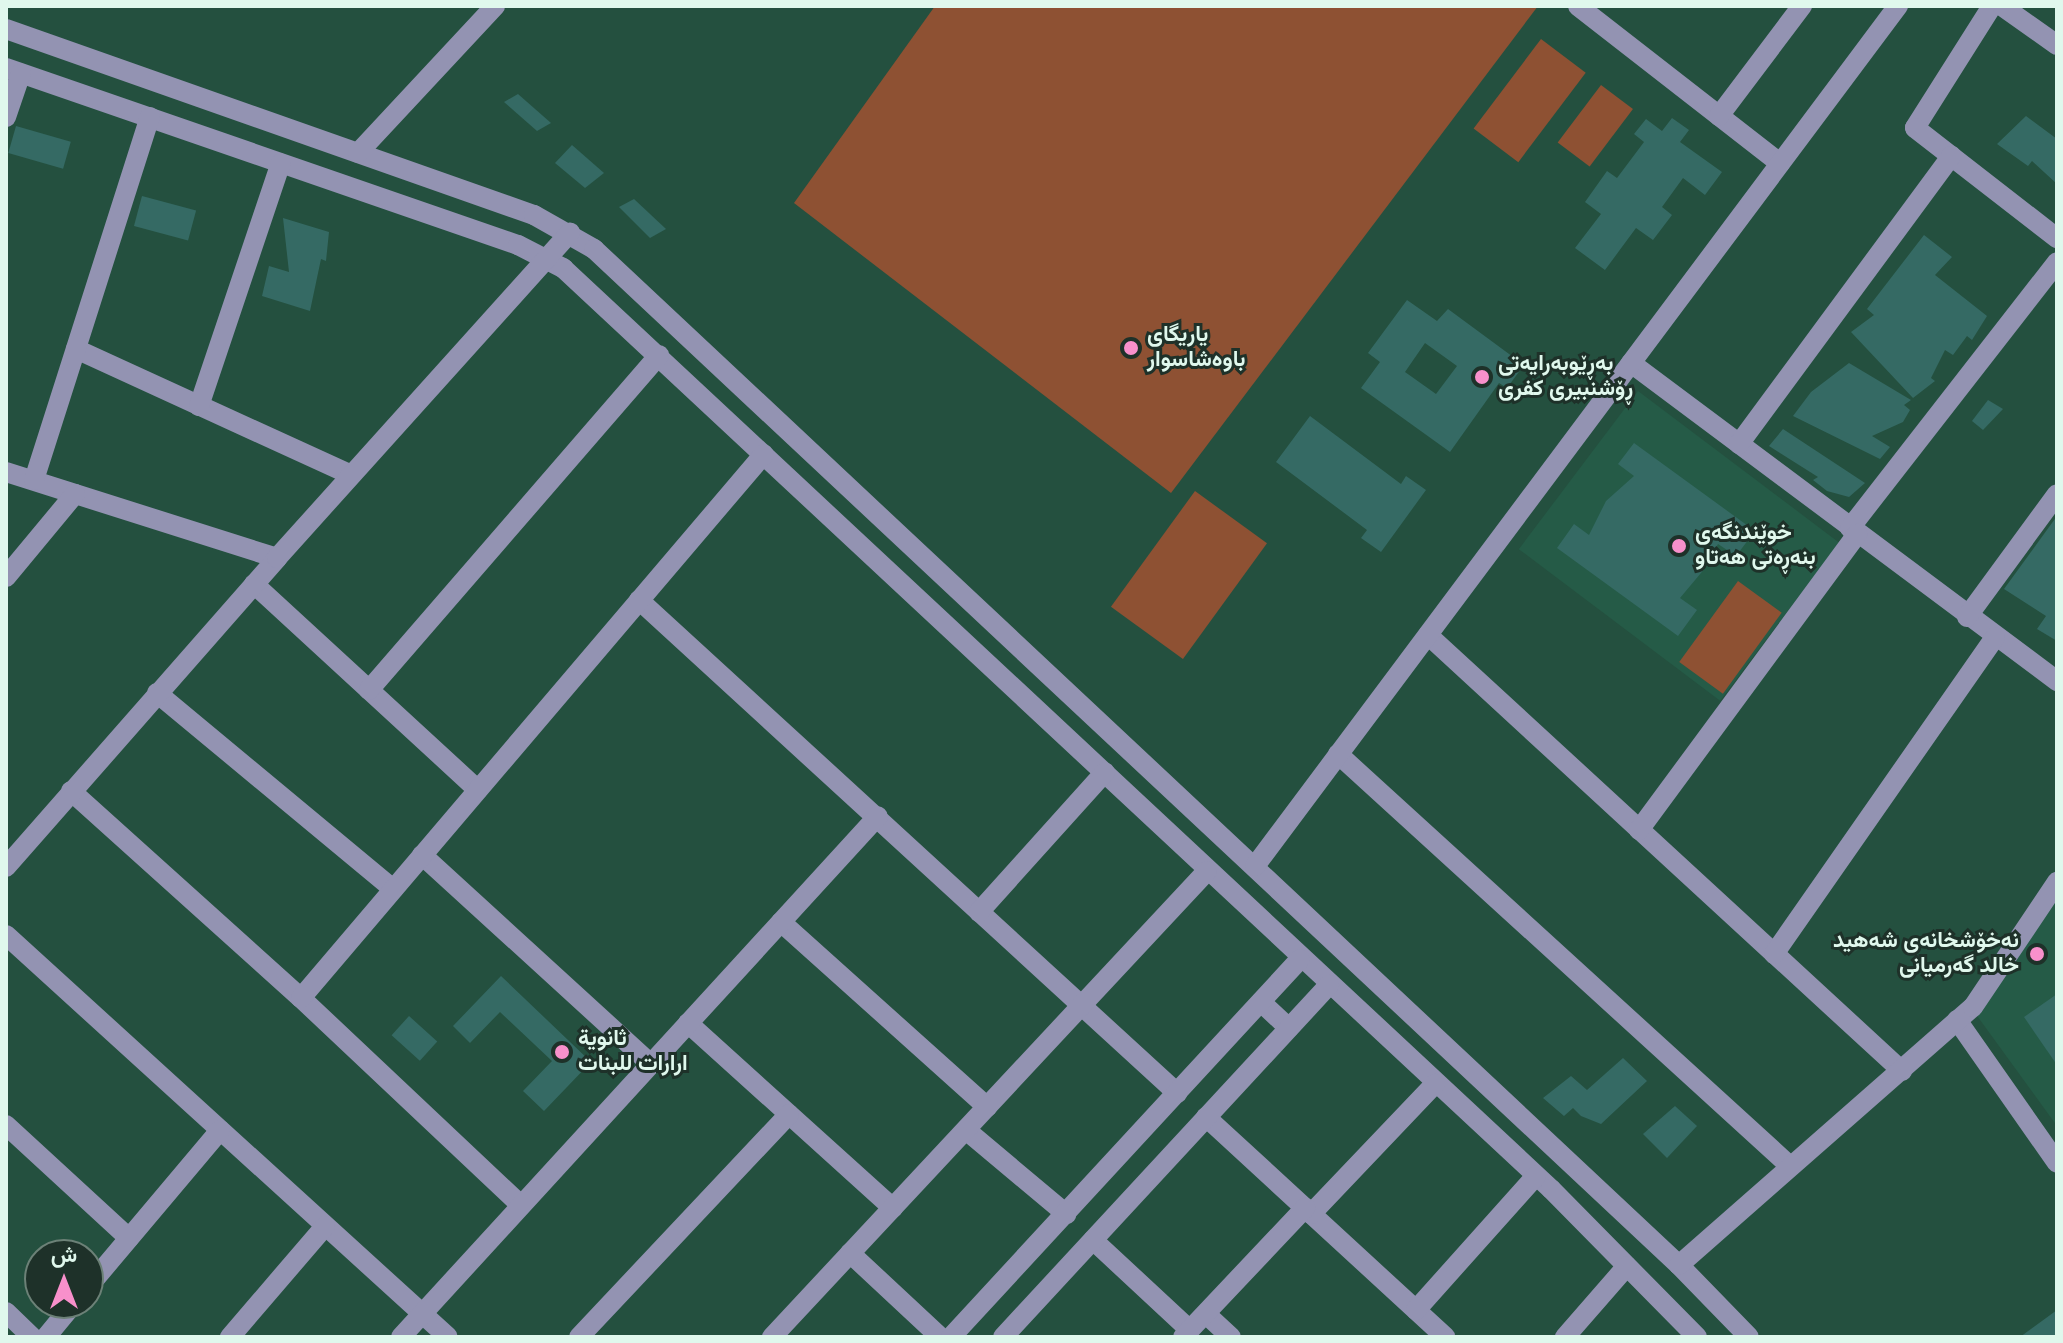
<!DOCTYPE html>
<html>
<head>
<meta charset="utf-8">
<style>
  body { margin:0 }
  #map { position:relative; width:2063px; height:1343px; overflow:hidden; background:#24503f; font-family:Overpass,Vazirmatn,sans-serif }
  div>[style] { position:absolute }
  .built>* { inset:0; background:#255b47; transform-origin:0 0 }
  .green>* { inset:0; background:#8e5133; transform-origin:0 0 }
  .building>* { inset:0; background:#356a64; transform-origin:0 0 }
  .minor>* { height:20px; margin:-10px; padding:0 10px; transform-origin:10px; border-radius:10px; background:#9393b2 }
  .dots>* { width:22px; height:22px; translate:-50% -50%; box-sizing:border-box; border:4px solid #1e3129; border-radius:50% }
  span { translate:-50% -50%; white-space:nowrap; text-align:center; line-height:1.15; -webkit-text-stroke:6px #1e3129; paint-order:stroke }
  .poi-label { font-size:22px; color:#e0f8ed; font-weight:700 }
  .left { translate:0 -50%; text-align:left }
  .right { translate:-100% -50%; text-align:right }
  .frame { position:absolute; inset:0; border:8px solid #e0f8ed; pointer-events:none }
  .north { position:absolute; left:24px; top:1239px; width:80px; height:80px; box-sizing:border-box; background:#1e3129; border:2px solid #6c8177; border-radius:50%; rotate:0deg; font-size:22px; font-weight:700; line-height:32px; text-align:center; color:#e0f8ed }
  .north::after { content:''; display:block; margin:auto; width:28px; height:36px; background:#f890cb; clip-path:polygon(50% 0,100% 100%,50% 72%,0 100%) }
</style>
</head>
<body>
<div id="map">
  <div class="built">
    <i style="left:1638px;top:391px;width:252px;height:198px;rotate:37deg"></i>
    <i style="clip-path:polygon(2057px 895px,2057px 1126px,1975px 1013px)"></i>
  </div>
  <div class="green">
    <i style="clip-path:polygon(935px 6px,1538px 6px,1171px 493px,794px 203px)"></i>
    <i style="left:1541px;top:39px;width:56px;height:112px;rotate:37deg"></i>
    <i style="left:1601px;top:85px;width:40px;height:72px;rotate:37deg"></i>
    <i style="left:1195px;top:491px;width:89px;height:143px;rotate:36deg"></i>
    <i style="left:1738px;top:581px;width:54px;height:100px;rotate:36deg"></i>
  </div>
  <div class="building">
    <i style="clip-path:polygon(518px 94px,551px 123px,537px 131px,504px 102px)"></i>
    <i style="clip-path:polygon(2026px 116px,2057px 139px,2057px 184px,2032px 161px,2028px 166px,1997px 144px)"></i>
    <i style="clip-path:polygon(1672px 118px,1689px 130px,1680px 142px,1722px 172px,1705px 195px,1683px 178px,1662px 207px,1672px 215px,1653px 240px,1636px 228px,1605px 270px,1575px 248px,1601px 214px,1585px 202px,1607px 171px,1617px 178px,1644px 142px,1634px 134px,1646px 119px,1662px 131px)"></i>
    <i style="left:16px;top:126px;width:57px;height:28px;rotate:16deg"></i>
    <i style="clip-path:polygon(572px 145px,604px 173px,585px 188px,555px 163px)"></i>
    <i style="left:142px;top:196px;width:56px;height:31px;rotate:15deg"></i>
    <i style="clip-path:polygon(634px 199px,666px 229px,650px 238px,619px 207px)"></i>
    <i style="clip-path:polygon(283px 218px,329px 232px,326px 261px,321px 259px,310px 311px,262px 296px,269px 266px,289px 272px)"></i>
    <i style="clip-path:polygon(1924px 235px,1952px 257px,1935px 275px,1987px 316px,1972px 340px,1967px 336px,1953px 355px,1945px 350px,1931px 378px,1935px 381px,1913px 398px,1851px 332px,1874px 315px,1867px 309px)"></i>
    <i style="clip-path:polygon(evenodd,1407px 300px,1437px 321px,1448px 309px,1524px 365px,1507px 388px,1499px 383px,1450px 452px,1361px 388px,1380px 362px,1368px 353px,1407px 300px,1425px 343px,1457px 366px,1436px 394px,1405px 372px,1425px 343px)"></i>
    <i style="clip-path:polygon(1849px 363px,1911px 400px,1904px 405px,1910px 410px,1903px 422px,1872px 436px,1890px 447px,1880px 459px,1793px 416px,1811px 392px)"></i>
    <i style="clip-path:polygon(1988px 400px,2003px 409px,1983px 430px,1972px 421px)"></i>
    <i style="clip-path:polygon(1310px 416px,1401px 484px,1406px 476px,1426px 490px,1381px 552px,1361px 538px,1367px 530px,1276px 462px)"></i>
    <i style="clip-path:polygon(1783px 429px,1865px 483px,1849px 497px,1827px 491px,1813px 480px,1818px 477px,1769px 446px)"></i>
    <i style="clip-path:polygon(1634px 443px,1755px 531px,1736px 556px,1718px 544px,1706px 567px,1680px 598px,1697px 610px,1678px 636px,1557px 548px,1574px 524px,1589px 535px,1606px 501px,1634px 476px,1618px 464px)"></i>
    <i style="clip-path:polygon(2057px 516px,2057px 641px,2037px 629px,2046px 616px,2004px 589px)"></i>
    <i style="clip-path:polygon(501px 976px,591px 1062px,544px 1111px,523px 1091px,552px 1061px,500px 1012px,470px 1043px,453px 1026px)"></i>
    <i style="clip-path:polygon(2057px 994px,2057px 1065px,2024px 1017px)"></i>
    <i style="left:409px;top:1016px;width:38px;height:26px;rotate:42deg"></i>
    <i style="clip-path:polygon(1623px 1058px,1647px 1081px,1601px 1124px,1581px 1116px,1573px 1108px,1564px 1116px,1543px 1098px,1571px 1076px,1587px 1090px)"></i>
    <i style="clip-path:polygon(1675px 1106px,1697px 1126px,1667px 1158px,1643px 1134px)"></i>
    <i style="clip-path:polygon(2057px 1310px,2057px 1337px,2020px 1337px)"></i>
  </div>
  <div class="minor">
    <i style="left:1578px;top:6px;width:256px;rotate:37.9deg"></i>
    <i style="left:1992px;top:6px;width:144px;rotate:122.3deg"></i>
    <i style="left:1915px;top:128px;width:180px;rotate:37.8deg"></i>
    <i style="left:2002px;top:6px;width:67px;rotate:35.3deg"></i>
    <i style="left:6px;top:29px;width:560px;rotate:19.41deg"></i>
    <i style="left:534px;top:215px;width:69px;rotate:29.5deg"></i>
    <i style="left:594px;top:249px;width:1486px;rotate:43.12deg"></i>
    <i style="left:1679px;top:1265px;width:100px;rotate:45.8deg"></i>
    <i style="left:6px;top:68px;width:542px;rotate:19.07deg"></i>
    <i style="left:518px;top:245px;width:51px;rotate:27.1deg"></i>
    <i style="left:563px;top:268px;width:1351px;rotate:42.99deg"></i>
    <i style="left:1551px;top:1189px;width:208px;rotate:45.4deg"></i>
    <i style="left:1719px;top:116px;width:138px;rotate:-53deg"></i>
    <i style="left:6px;top:117px;width:46px;rotate:-71.2deg"></i>
    <i style="left:358px;top:153px;width:201px;rotate:-47deg"></i>
    <i style="left:76px;top:349px;width:302px;rotate:24.6deg"></i>
    <i style="left:1631px;top:363px;width:532px;rotate:36.74deg"></i>
    <i style="left:199px;top:406px;width:256px;rotate:-71.4deg"></i>
    <i style="left:1739px;top:444px;width:358px;rotate:-53.6deg"></i>
    <i style="left:6px;top:472px;width:284px;rotate:17.6deg"></i>
    <i style="left:34px;top:480px;width:381px;rotate:-72.3deg"></i>
    <i style="left:1850px;top:528px;width:337px;rotate:-52.1deg"></i>
    <i style="left:6px;top:577px;width:108px;rotate:-50.3deg"></i>
    <i style="left:254px;top:584px;width:304px;rotate:42.6deg"></i>
    <i style="left:639px;top:600px;width:730px;rotate:42.5deg"></i>
    <i style="left:1967px;top:617px;width:152px;rotate:-53.8deg"></i>
    <i style="left:1428px;top:635px;width:644px;rotate:42.61deg"></i>
    <i style="left:369px;top:690px;width:443px;rotate:-49.1deg"></i>
    <i style="left:157px;top:693px;width:307px;rotate:39.7deg"></i>
    <i style="left:1338px;top:754px;width:612px;rotate:42.35deg"></i>
    <i style="left:71px;top:791px;width:309px;rotate:42deg"></i>
    <i style="left:301px;top:998px;width:302px;rotate:43.3deg"></i>
    <i style="left:1639px;top:830px;width:368px;rotate:-53.6deg"></i>
    <i style="left:422px;top:855px;width:310px;rotate:42.4deg"></i>
    <i style="left:1255px;top:866px;width:1074px;rotate:-53.22deg"></i>
    <i style="left:6px;top:867px;width:411px;rotate:-48.7deg"></i>
    <i style="left:277px;top:558px;width:438px;rotate:-48deg"></i>
    <i style="left:979px;top:912px;width:188px;rotate:-48deg"></i>
    <i style="left:781px;top:922px;width:277px;rotate:41.9deg"></i>
    <i style="left:6px;top:935px;width:597px;rotate:42.29deg"></i>
    <i style="left:1774px;top:954px;width:386px;rotate:-55.1deg"></i>
    <i style="left:301px;top:998px;width:714px;rotate:-49.6deg"></i>
    <i style="left:1261px;top:1002px;width:38px;rotate:43deg"></i>
    <i style="left:1957px;top:1020px;width:174px;rotate:55deg"></i>
    <i style="left:688px;top:1023px;width:276px;rotate:42.1deg"></i>
    <i style="left:1206px;top:1117px;width:325px;rotate:42.6deg"></i>
    <i style="left:6px;top:1125px;width:167px;rotate:42.6deg"></i>
    <i style="left:966px;top:1130px;width:131px;rotate:40deg"></i>
    <i style="left:1311px;top:1214px;width:180px;rotate:-46.4deg"></i>
    <i style="left:1093px;top:1240px;width:132px;rotate:42.9deg"></i>
    <i style="left:850px;top:1253px;width:123px;rotate:43deg"></i>
    <i style="left:1679px;top:1265px;width:391px;rotate:-41.3deg"></i>
    <i style="left:1973px;top:1007px;width:151px;rotate:-56.1deg"></i>
    <i style="left:88px;top:1287px;width:205px;rotate:-49.9deg"></i>
    <i style="left:1416px;top:1310px;width:180px;rotate:-48.2deg"></i>
    <i style="left:6px;top:1312px;width:36px;rotate:44deg"></i>
    <i style="left:1206px;top:1314px;width:34px;rotate:43deg"></i>
    <i style="left:46px;top:1337px;width:44px;rotate:-50.5deg"></i>
    <i style="left:230px;top:1337px;width:146px;rotate:-49.4deg"></i>
    <i style="left:401px;top:1337px;width:706px;rotate:-47.52deg"></i>
    <i style="left:579px;top:1337px;width:306px;rotate:-46.7deg"></i>
    <i style="left:772px;top:1337px;width:637px;rotate:-46.97deg"></i>
    <i style="left:951px;top:1337px;width:514px;rotate:-47.28deg"></i>
    <i style="left:1003px;top:1337px;width:480px;rotate:-47.2deg"></i>
    <i style="left:1183px;top:1337px;width:178px;rotate:-46.6deg"></i>
    <i style="left:1565px;top:1337px;width:94px;rotate:-48.9deg"></i>
  </div>
  <div class="dots">
    <i style="left:1131px;top:348px;background:#f890cb"></i>
    <i style="left:1482px;top:377px;background:#f890cb"></i>
    <i style="left:1679px;top:546px;background:#f890cb"></i>
    <i style="left:2037px;top:954px;background:#f890cb"></i>
    <i style="left:562px;top:1052px;background:#f890cb"></i>
  </div>
  <div class="poi-label">
    <span class="left" style="left:1147px;top:348px">یاریگای<br>باوەشاسوار</span>
    <span class="left" style="left:1498px;top:377px">بەڕێوبەرایەتی<br>ڕۆشنبیری کفری</span>
    <span class="left" style="left:1695px;top:546px">خوێندنگەی<br>بنەڕەتی هەتاو</span>
    <span class="right" style="left:2019px;top:954px">نەخۆشخانەی شەهید<br>خالد گەرمیانی</span>
    <span class="left" style="left:578px;top:1052px">ثانوية<br>ارارات للبنات</span>
  </div>
  <div class="frame"></div>
  <div class="north">ش</div>
</div>
</body>
</html>
